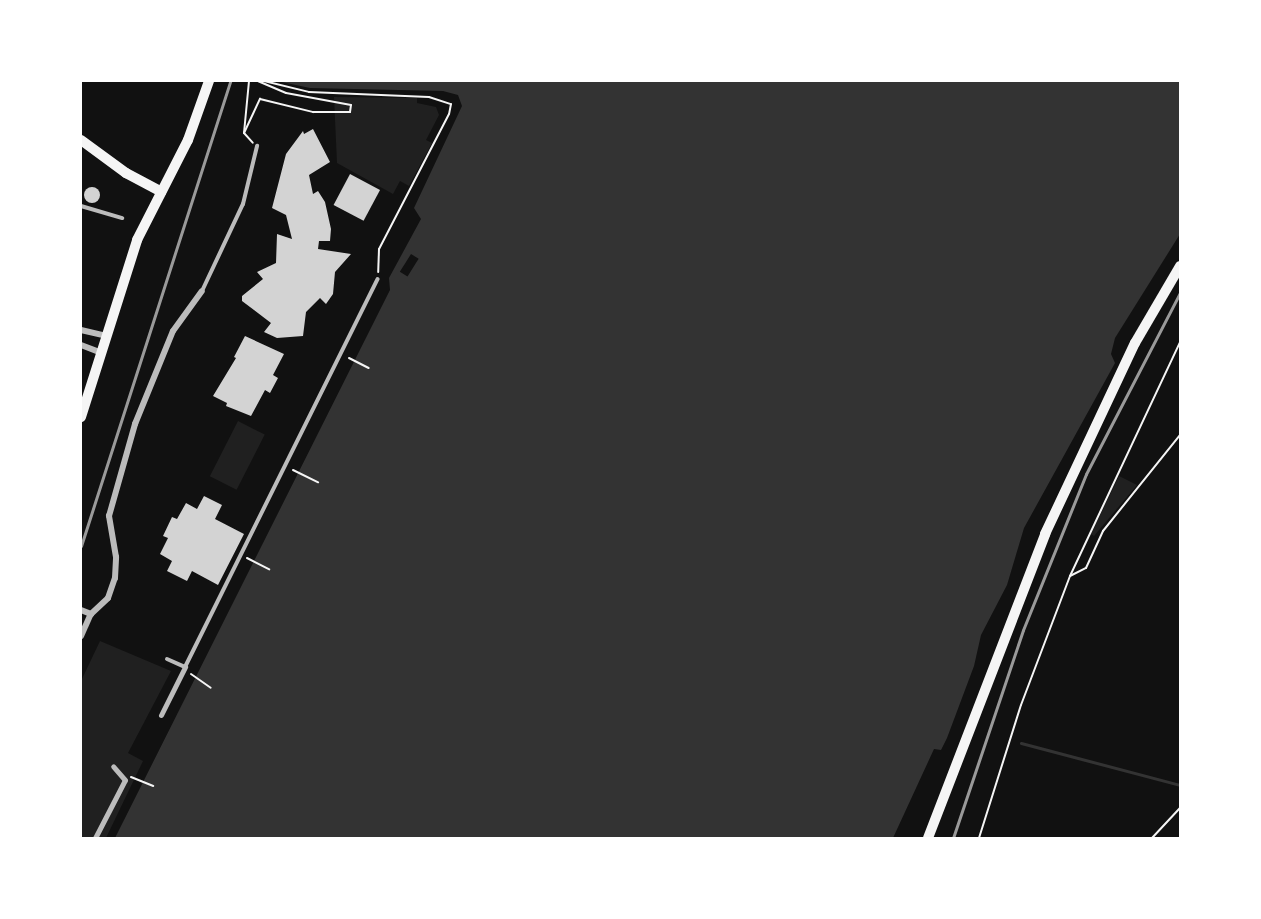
<!DOCTYPE html>
<html>
<head>
<meta charset="utf-8">
<style>
  body { margin:0 }
  #map { position:relative; width:1261px; height:919px; overflow:hidden; background:#111; font-family:Commissioner,sans-serif }
  div>[style] { position:absolute }
  .green>* { inset:0; background:#202020; transform-origin:0 0 }
  .water>* { inset:0; background:#333 }
  .pier>* { inset:0; background:#111; transform-origin:0 0 }
  .stream>* { height:3px; margin:-1.5px; padding:0 1.5px; transform-origin:1.5px; border-radius:1.5px; background:#333 }
  .building>* { inset:0; background:#d3d3d3; transform-origin:0 0 }
  .round { border-radius:50% }
  .path>* { height:2px; margin:-1px; padding:0 1px; transform-origin:1px; border-radius:1px; background:#f5f5f5 }
  .service>* { height:4px; margin:-2px; padding:0 2px; transform-origin:2px; border-radius:2px; background:#bcbcbc }
  .pedestrian>* { height:5px; margin:-2.5px; padding:0 2.5px; transform-origin:2.5px; border-radius:2.5px; background:#bcbcbc }
  .minor>* { height:6px; margin:-3px; padding:0 3px; transform-origin:3px; border-radius:3px; background:#bcbcbc }
  .secondary>* { height:10px; margin:-5px; padding:0 5px; transform-origin:5px; border-radius:5px; background:#f5f5f5 }
  .primary>* { height:10px; margin:-5px; padding:0 5px; transform-origin:5px; border-radius:5px; background:#f5f5f5 }
  .rail>* { height:3px; margin:-1.5px; padding:0 1.5px; transform-origin:1.5px; border-radius:1.5px; background:#9a9a9a }
  span { translate:-50% -50%; white-space:nowrap; text-align:center; line-height:1.15; -webkit-text-stroke:6px #fff; paint-order:stroke }
  .frame { position:absolute; inset:0; border:82px solid #fff; pointer-events:none }
</style>
</head>
<body>
<div id="map">
  <div class="green">
    <i style="clip-path:polygon(334px 97px,417px 98px,417px 103px,436px 107px,439px 115px,426px 140px,432px 143px,409px 186px,400px 181px,393px 194px,337px 163px)"></i>
    <i style="left:238px;top:421px;width:30px;height:62px;rotate:27deg"></i>
    <i style="clip-path:polygon(1119px 476px,1137px 485px,1094px 536px,1091px 534px)"></i>
    <i style="clip-path:polygon(100px 641px,171px 671px,128px 753px,143px 761px,106px 838px,81px 838px,81px 681px)"></i>
  </div>
  <div class="water">
    <i style="clip-path:polygon(277px 81px,1180px 81px,1180px 234px,1115px 338px,1111px 354px,1115px 363px,1024px 528px,1007px 585px,981px 635px,974px 666px,947px 738px,941px 750px,934px 749px,893px 838px,115px 838px,390px 290px,389px 278px,421px 219px,414px 208px,462px 106px,458px 95px,443px 91px,310px 88px)"></i>
  </div>
  <div class="pier">
    <i style="left:411px;top:254px;width:9px;height:21px;rotate:32deg"></i>
  </div>
  <div class="stream">
    <i style="left:1021px;top:743px;width:164px;rotate:14.8deg"></i>
  </div>
  <div class="building">
    <i style="clip-path:polygon(313px 129px,330px 162px,309px 175px,313px 194px,318px 191px,325px 202px,331px 229px,330px 241px,319px 241px,318px 249px,351px 254px,335px 272px,333px 294px,326px 304px,320px 298px,306px 312px,303px 336px,277px 338px,264px 332px,271px 323px,242px 301px,242px 296px,263px 279px,257px 272px,276px 263px,277px 234px,292px 239px,286px 215px,272px 208px,286px 154px,303px 131px,304px 134px)"></i>
    <i style="left:350px;top:174px;width:34px;height:35px;rotate:28deg"></i>
    <i class="round" style="left:84px;top:187px;width:16px;height:16px"></i>
    <i style="clip-path:polygon(245px 336px,284px 354px,273px 375px,278px 378px,270px 393px,265px 390px,251px 416px,226px 406px,227px 403px,213px 396px,236px 358px,234px 357px)"></i>
    <i style="clip-path:polygon(204px 496px,222px 505px,215px 519px,244px 534px,218px 585px,192px 571px,187px 581px,167px 571px,172px 561px,160px 554px,168px 538px,163px 536px,172px 517px,177px 519px,186px 503px,197px 509px)"></i>
  </div>
  <div class="path">
    <i style="left:249px;top:81px;width:52px;rotate:95.5deg"></i>
    <i style="left:244px;top:133px;width:13px;rotate:48deg"></i>
    <i style="left:264px;top:81px;width:46px;rotate:13.7deg"></i>
    <i style="left:309px;top:92px;width:120px;rotate:2.4deg"></i>
    <i style="left:429px;top:97px;width:23px;rotate:18deg"></i>
    <i style="left:451px;top:104px;width:10px;rotate:101deg"></i>
    <i style="left:449px;top:114px;width:152px;rotate:117.4deg"></i>
    <i style="left:379px;top:249px;width:23px;rotate:92deg"></i>
    <i style="left:244px;top:133px;width:38px;rotate:-65deg"></i>
    <i style="left:260px;top:99px;width:55px;rotate:13.8deg"></i>
    <i style="left:313px;top:112px;width:37px"></i>
    <i style="left:350px;top:112px;width:7px;rotate:-82deg"></i>
    <i style="left:351px;top:105px;width:66px;rotate:-169.5deg"></i>
    <i style="left:286px;top:93px;width:30px;rotate:-157deg"></i>
    <i style="left:349px;top:358px;width:22px;rotate:27deg"></i>
    <i style="left:293px;top:470px;width:28px;rotate:26deg"></i>
    <i style="left:247px;top:558px;width:25px;rotate:27deg"></i>
    <i style="left:1070px;top:576px;width:18px;rotate:-27deg"></i>
    <i style="left:1086px;top:568px;width:41px;rotate:-65.3deg"></i>
    <i style="left:1103px;top:531px;width:123px;rotate:-51.3deg"></i>
    <i style="left:191px;top:674px;width:24px;rotate:35deg"></i>
    <i style="left:131px;top:777px;width:24px;rotate:22deg"></i>
    <i style="left:979px;top:838px;width:139px;rotate:-72.5deg"></i>
    <i style="left:1021px;top:705px;width:138px;rotate:-69.2deg"></i>
    <i style="left:1070px;top:576px;width:259px;rotate:-64.8deg"></i>
    <i style="left:1152px;top:838px;width:41px;rotate:-47deg"></i>
  </div>
  <div class="service">
    <i style="left:81px;top:206px;width:43px;rotate:16.3deg"></i>
    <i style="left:202px;top:291px;width:96px;rotate:-64.8deg"></i>
    <i style="left:243px;top:204px;width:60px;rotate:-76.4deg"></i>
    <i style="left:167px;top:659px;width:20px;rotate:24deg"></i>
    <i style="left:185px;top:667px;width:433px;rotate:-63.6deg"></i>
  </div>
  <div class="pedestrian">
    <i style="left:161px;top:715px;width:54px;rotate:-63.4deg"></i>
    <i style="left:95px;top:838px;width:65px;rotate:-62.7deg"></i>
    <i style="left:125px;top:780px;width:18px;rotate:-131deg"></i>
  </div>
  <div class="minor">
    <i style="left:81px;top:330px;width:27px;rotate:13deg"></i>
    <i style="left:81px;top:345px;width:22px;rotate:21deg"></i>
    <i style="left:81px;top:610px;width:11px;rotate:22deg"></i>
    <i style="left:91px;top:614px;width:23px;rotate:-43deg"></i>
    <i style="left:108px;top:598px;width:21px;rotate:-71deg"></i>
    <i style="left:115px;top:578px;width:21px;rotate:-87deg"></i>
    <i style="left:116px;top:557px;width:42px;rotate:-99.7deg"></i>
    <i style="left:109px;top:516px;width:96px;rotate:-74.2deg"></i>
    <i style="left:135px;top:424px;width:100px;rotate:-67.8deg"></i>
    <i style="left:173px;top:331px;width:49px;rotate:-54.1deg"></i>
    <i style="left:81px;top:636px;width:24px;rotate:-66deg"></i>
  </div>
  <div class="secondary">
    <i style="left:81px;top:140px;width:56px;rotate:36.3deg"></i>
    <i style="left:126px;top:173px;width:40px;rotate:28deg"></i>
    <i style="left:81px;top:417px;width:186px;rotate:-72.4deg"></i>
    <i style="left:137px;top:240px;width:112px;rotate:-63deg"></i>
    <i style="left:188px;top:140px;width:63px;rotate:-70.4deg"></i>
  </div>
  <div class="primary">
    <i style="left:928px;top:838px;width:326px;rotate:-68.9deg"></i>
    <i style="left:1045px;top:534px;width:211px;rotate:-64.8deg"></i>
    <i style="left:1135px;top:343px;width:89px;rotate:-59.7deg"></i>
  </div>
  <div class="rail">
    <i style="left:81px;top:546px;width:488px;rotate:-72.2deg"></i>
    <i style="left:953px;top:838px;width:219px;rotate:-71.4deg"></i>
    <i style="left:1023px;top:630px;width:168px;rotate:-68deg"></i>
    <i style="left:1086px;top:474px;width:204px;rotate:-62.6deg"></i>
  </div>
  <div class="frame"></div>
</div>
</body>
</html>
